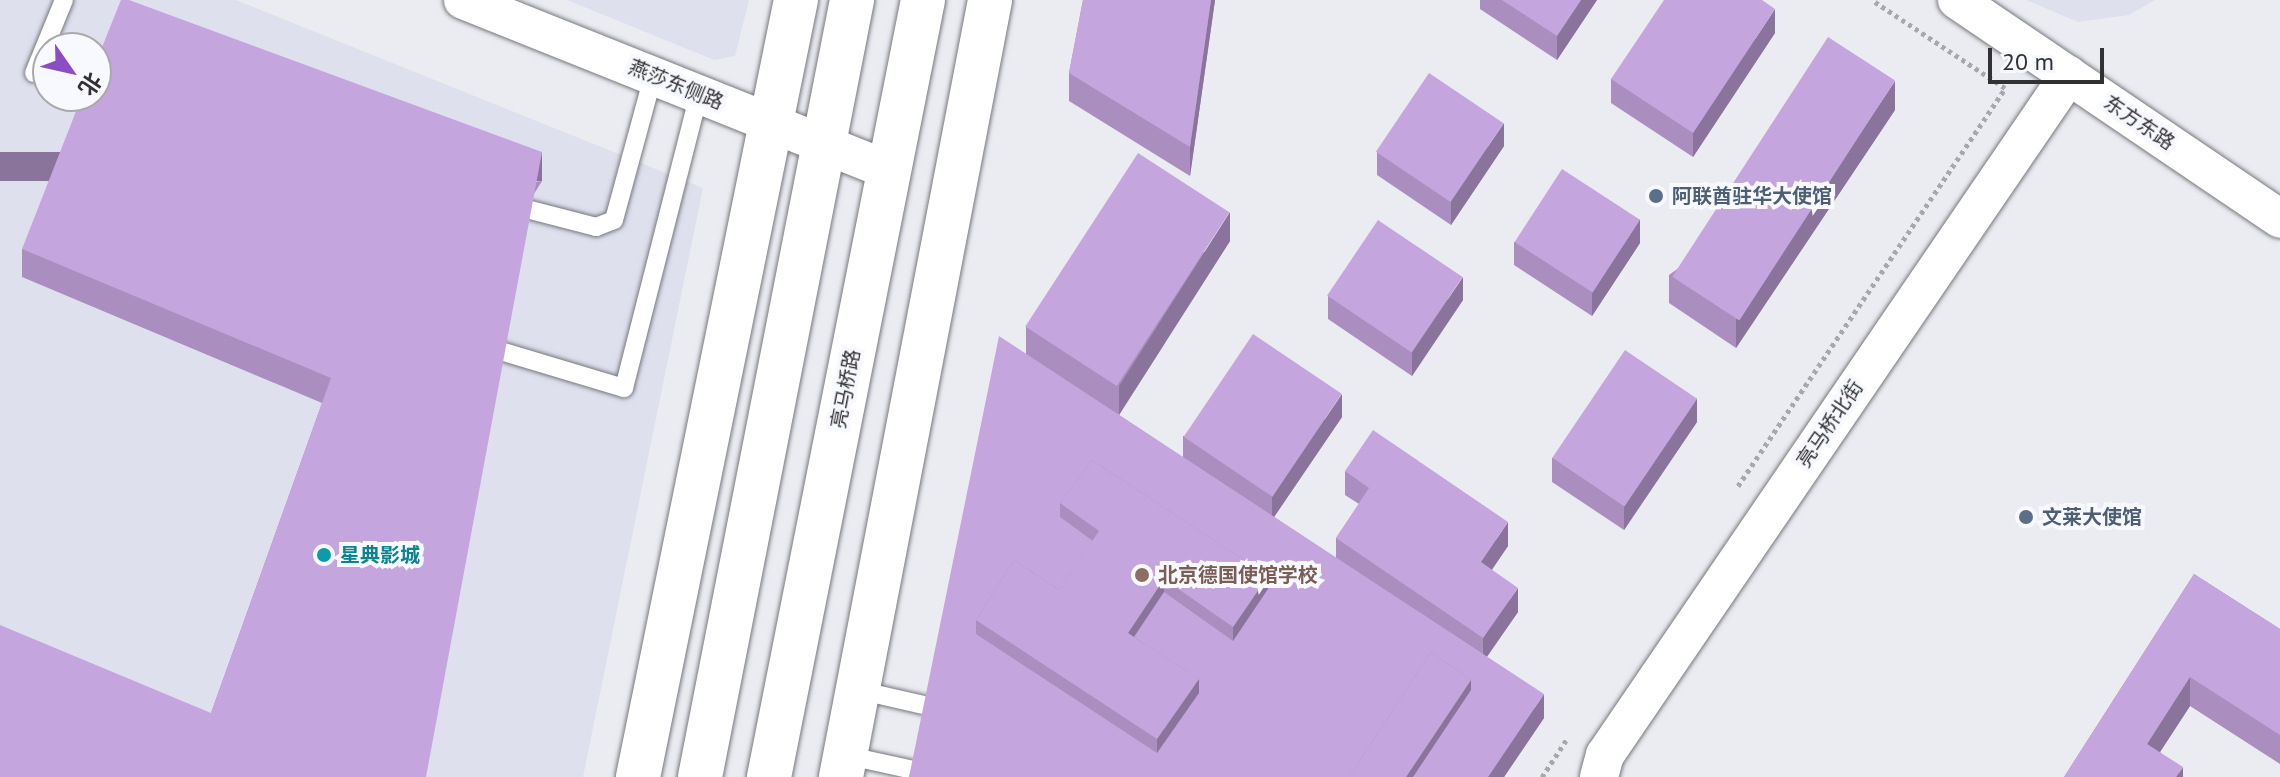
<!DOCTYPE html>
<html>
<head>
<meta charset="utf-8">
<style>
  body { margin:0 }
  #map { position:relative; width:2280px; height:777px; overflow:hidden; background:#ebecf2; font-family:"PT Sans","Noto Sans SC",sans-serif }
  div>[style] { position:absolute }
  .built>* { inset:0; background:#dee0ee }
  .path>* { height:5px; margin-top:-2.5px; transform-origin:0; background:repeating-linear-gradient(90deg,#a7a8ac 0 4px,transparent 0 8px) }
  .roads { filter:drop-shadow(0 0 2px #77787e) drop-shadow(0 0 2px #77787e) }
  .lane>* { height:18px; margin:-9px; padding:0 9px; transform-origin:9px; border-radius:9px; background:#fff }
  .street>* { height:38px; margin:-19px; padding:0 19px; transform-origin:19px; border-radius:19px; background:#fff }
  .secondary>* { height:44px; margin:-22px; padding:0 22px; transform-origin:22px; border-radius:22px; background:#fff }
  .wall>* { inset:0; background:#a98ebf }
  .shaded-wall>* { inset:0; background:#8a749b; transform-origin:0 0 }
  .building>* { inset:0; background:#c5a5de; transform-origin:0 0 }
  .dots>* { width:22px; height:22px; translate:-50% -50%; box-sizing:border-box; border:4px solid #f8f9fe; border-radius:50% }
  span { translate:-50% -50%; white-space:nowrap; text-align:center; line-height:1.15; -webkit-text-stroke:8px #f8f9fe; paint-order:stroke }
  .street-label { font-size:20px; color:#323234 }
  .service-label { font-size:20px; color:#4e5e75; font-weight:700 }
  .left { translate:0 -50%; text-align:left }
  .culture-label { font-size:20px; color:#0d838f; font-weight:700 }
  .education-label { font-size:20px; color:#785e54; font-weight:700 }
  .north { position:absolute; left:32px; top:32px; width:80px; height:80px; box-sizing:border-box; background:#f8f9fe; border:2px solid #a9a9ad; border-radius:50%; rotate:124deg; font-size:22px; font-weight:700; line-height:32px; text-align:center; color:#323234 }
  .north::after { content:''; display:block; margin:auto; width:28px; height:36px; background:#8d4dc2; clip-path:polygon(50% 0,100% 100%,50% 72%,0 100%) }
  .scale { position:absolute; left:1988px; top:48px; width:116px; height:36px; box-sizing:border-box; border:4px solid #323234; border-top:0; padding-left:10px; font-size:24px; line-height:28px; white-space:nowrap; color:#323234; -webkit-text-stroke:6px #f8f9fe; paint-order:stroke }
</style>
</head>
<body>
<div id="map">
  <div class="built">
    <i style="clip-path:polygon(evenodd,0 0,236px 0,703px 188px,583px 777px,0 777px,0 0,48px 48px,96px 48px,96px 96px,48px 96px,48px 48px)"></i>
    <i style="clip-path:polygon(567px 0,749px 0,735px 56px,714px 60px)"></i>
    <i style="clip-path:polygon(2026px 0,2155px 0,2129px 15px,2078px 22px)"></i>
  </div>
  <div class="path">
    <i style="left:1738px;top:486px;width:479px;rotate:-56.1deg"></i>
    <i style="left:2005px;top:88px;width:159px;rotate:-146.5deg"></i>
    <i style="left:1542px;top:777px;width:45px;rotate:-56.7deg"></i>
  </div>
  <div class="roads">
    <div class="lane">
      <i style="left:34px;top:73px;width:79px;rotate:-67.7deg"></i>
      <i style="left:515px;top:206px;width:84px;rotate:14.5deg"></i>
      <i style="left:596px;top:227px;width:19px;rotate:-21deg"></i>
      <i style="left:614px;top:220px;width:149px;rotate:-74.8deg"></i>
      <i style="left:487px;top:347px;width:143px;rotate:16.7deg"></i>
      <i style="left:624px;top:388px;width:303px;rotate:-75.7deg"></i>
      <i style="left:858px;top:690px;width:89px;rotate:12.9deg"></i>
      <i style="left:845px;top:755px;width:102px;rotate:12.4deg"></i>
    </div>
    <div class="street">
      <i style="left:463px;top:0;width:459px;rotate:21.8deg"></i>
      <i style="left:1957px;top:0;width:390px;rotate:34.1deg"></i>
      <i style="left:1599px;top:777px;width:23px;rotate:-75deg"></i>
      <i style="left:1605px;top:755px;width:823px;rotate:-55.69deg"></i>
    </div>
    <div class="secondary">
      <i style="left:638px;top:777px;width:793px;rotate:-78.51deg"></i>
      <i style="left:700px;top:777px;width:792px;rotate:-78.93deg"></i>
      <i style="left:769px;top:777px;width:792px;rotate:-78.79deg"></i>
      <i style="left:841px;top:777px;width:791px;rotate:-79.14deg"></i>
    </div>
  </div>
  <div class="wall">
    <i style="clip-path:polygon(1083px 0,1215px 0,1190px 176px,1069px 101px,1069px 73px)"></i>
    <i style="clip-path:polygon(1480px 0,1597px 0,1557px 60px,1480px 9px)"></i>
    <i style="clip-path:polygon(1775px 33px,1693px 157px,1611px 103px,1611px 79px)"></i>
    <i style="clip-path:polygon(1895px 110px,1736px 348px,1669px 303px,1669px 275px)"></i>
    <i style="clip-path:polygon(1504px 146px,1451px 225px,1377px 175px,1377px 152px)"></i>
    <i style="clip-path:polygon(542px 181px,211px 713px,322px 403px,22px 277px,22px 249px)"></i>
    <i style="clip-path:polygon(1230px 241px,1119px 415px,1183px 458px,1183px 436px,1342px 417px,1274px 517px,1336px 558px,1336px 538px,1359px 504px,1345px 495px,1345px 471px,1508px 546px,1491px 570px,1518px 612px,1487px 657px,1544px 718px,1504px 777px,909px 777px,1026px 355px,1026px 327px)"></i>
    <i style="clip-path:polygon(1514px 242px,1640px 243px,1592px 316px,1514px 265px)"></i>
    <i style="clip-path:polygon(1328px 296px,1463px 300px,1412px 376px,1328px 319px)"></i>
    <i style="clip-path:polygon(1697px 422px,1624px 530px,1552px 482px,1552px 458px)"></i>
    <i style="clip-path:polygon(2194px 574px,2280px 629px,2280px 764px,2190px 706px,2160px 752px,2183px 777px,2064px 777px)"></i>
  </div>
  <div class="shaded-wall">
    <i style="clip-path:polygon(1211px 0,1215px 0,1190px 176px,1190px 147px)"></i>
    <i style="clip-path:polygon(1581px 0,1597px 0,1557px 60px,1557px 36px)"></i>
    <i style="clip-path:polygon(1775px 9px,1775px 33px,1693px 157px,1693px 133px)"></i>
    <i style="clip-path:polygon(1895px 81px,1895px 110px,1736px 348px,1736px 319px)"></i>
    <i style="clip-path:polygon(1504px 123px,1504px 146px,1451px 225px,1451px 201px)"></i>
    <i style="left:542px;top:152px;width:29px;height:636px;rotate:90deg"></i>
    <i style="clip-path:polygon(1230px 212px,1230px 241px,1119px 415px,1119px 386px)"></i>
    <i style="clip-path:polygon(1640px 219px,1640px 243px,1592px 316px,1592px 293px)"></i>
    <i style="clip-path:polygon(1463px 277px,1463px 300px,1412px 376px,1412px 352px)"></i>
    <i style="clip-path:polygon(1342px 394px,1342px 417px,1272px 520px,1272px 497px)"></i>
    <i style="clip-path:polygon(1697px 398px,1697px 422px,1624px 530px,1624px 506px)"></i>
    <i style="clip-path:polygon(1508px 522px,1508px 546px,1481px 586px,1481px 562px)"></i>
    <i style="clip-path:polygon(1268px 576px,1268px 613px,1233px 664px,1233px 627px)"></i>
    <i style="clip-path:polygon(1164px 579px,1164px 616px,1139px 654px,1128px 633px)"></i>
    <i style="clip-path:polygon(1518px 588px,1518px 612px,1483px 662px,1483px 638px)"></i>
    <i style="clip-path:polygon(2190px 677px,2190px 706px,2147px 772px,2147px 744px)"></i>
    <i style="clip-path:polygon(1199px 679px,1199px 717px,1157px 777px,1157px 739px)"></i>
    <i style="clip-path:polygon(1471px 680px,1471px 714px,1429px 777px,1406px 777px)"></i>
    <i style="clip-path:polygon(1544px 694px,1544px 718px,1504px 777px,1488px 777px)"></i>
    <i style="clip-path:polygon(2183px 767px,2183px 777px,2176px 777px)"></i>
  </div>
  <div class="building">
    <i style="clip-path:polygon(121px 0,129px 0,542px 152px,426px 777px,0 777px,0 625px,211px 713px,331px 378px,22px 249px,82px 96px,96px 96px,96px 62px)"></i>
    <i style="clip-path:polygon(1083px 0,1211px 0,1190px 147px,1069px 73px)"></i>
    <i style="clip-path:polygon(1502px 0,1581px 0,1557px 36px)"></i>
    <i style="clip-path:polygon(1664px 0,1762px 0,1775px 9px,1693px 133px,1611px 79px)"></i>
    <i style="left:1828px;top:37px;width:80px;height:286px;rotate:33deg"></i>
    <i style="left:1429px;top:73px;width:90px;height:95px;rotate:34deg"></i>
    <i style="left:1138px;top:153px;width:109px;height:207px;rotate:33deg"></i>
    <i style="left:1562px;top:169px;width:93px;height:87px;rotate:33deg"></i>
    <i style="left:1378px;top:220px;width:102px;height:91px;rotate:34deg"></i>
    <i style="left:1253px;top:334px;width:107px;height:124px;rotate:34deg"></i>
    <i style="clip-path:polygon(evenodd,999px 336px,1544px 694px,1488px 777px,1413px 777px,1471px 690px,1471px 680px,1431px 652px,1349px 777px,909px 777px,999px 336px,1092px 460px,1268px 576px,1268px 589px,1233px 641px,1164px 592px,1134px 637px,1199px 679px,1199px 693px,1157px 753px,976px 634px,976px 620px,1014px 560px,1059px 590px,1093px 541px,1060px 517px,1060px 503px,1092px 460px)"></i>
    <i style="left:1625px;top:350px;width:87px;height:130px;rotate:34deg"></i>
    <i style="clip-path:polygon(1373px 430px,1508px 522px,1481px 562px,1518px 588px,1483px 638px,1336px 538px,1369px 488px,1345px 471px)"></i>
    <i style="clip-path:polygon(1092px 460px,1268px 576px,1233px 627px,1164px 579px,1128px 633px,1199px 679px,1157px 739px,976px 620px,1014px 560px,1059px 590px,1099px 531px,1060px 503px)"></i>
    <i style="clip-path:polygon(2194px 574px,2280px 629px,2280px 735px,2190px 677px,2147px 744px,2183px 767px,2176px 777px,2064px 777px)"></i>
    <i style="clip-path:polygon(1431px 652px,1471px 680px,1406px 777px,1349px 777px)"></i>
  </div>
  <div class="dots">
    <i style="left:1656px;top:196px;background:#5c6f8a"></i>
    <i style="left:2026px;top:517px;background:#5c6f8a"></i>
    <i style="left:324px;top:555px;background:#0f9aa8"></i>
    <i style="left:1142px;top:575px;background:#8d6e63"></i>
  </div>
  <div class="street-label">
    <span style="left:676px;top:85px;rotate:22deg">燕莎东侧路</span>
    <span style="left:2139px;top:123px;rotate:34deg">东方东路</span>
    <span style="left:846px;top:389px;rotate:-79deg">亮马桥路</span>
    <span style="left:1830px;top:424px;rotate:-56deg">亮马桥北街</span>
  </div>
  <div class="service-label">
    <span class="left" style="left:1672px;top:196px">阿联酋驻华大使馆</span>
    <span class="left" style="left:2042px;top:517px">文莱大使馆</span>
  </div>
  <div class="culture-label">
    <span class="left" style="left:340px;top:555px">星典影城</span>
  </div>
  <div class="education-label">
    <span class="left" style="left:1158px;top:575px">北京德国使馆学校</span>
  </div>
  <div class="north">北</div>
  <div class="scale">20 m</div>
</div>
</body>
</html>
